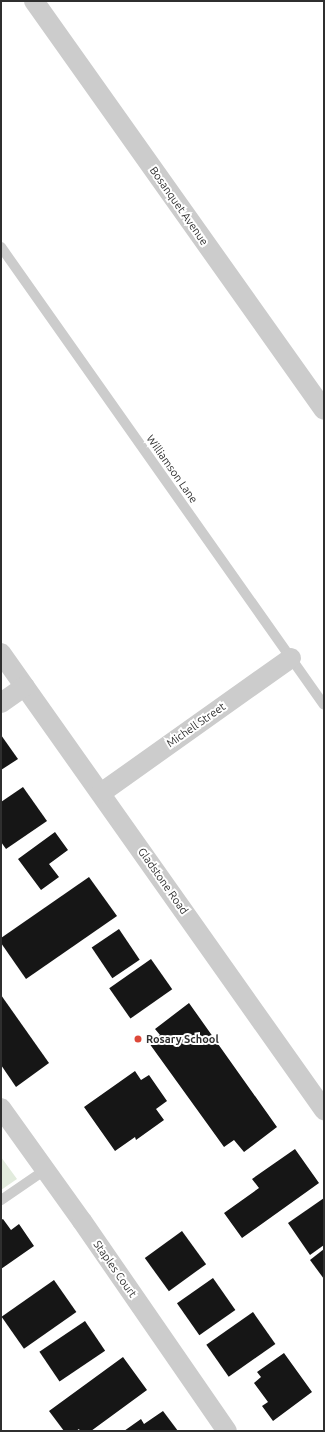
<!DOCTYPE html>
<html>
<head>
<meta charset="utf-8">
<style>
  body { margin:0 }
  #map { position:relative; width:325px; height:1432px; overflow:hidden; background:#fff; font-family:Ubuntu,sans-serif }
  div>[style] { position:absolute }
  .green>* { inset:0; background:#e2ebdd }
  .building>* { inset:0; background:#161616; transform-origin:0 0 }
  .lane>* { height:10px; margin:-5px; padding:0 5px; transform-origin:5px; border-radius:5px; background:#ccc }
  .street>* { height:20px; margin:-10px; padding:0 10px; transform-origin:10px; border-radius:10px; background:#ccc }
  .dots>* { width:11px; height:11px; translate:-50% -50%; box-sizing:border-box; border:2px solid #fff; border-radius:50% }
  span { translate:-50% -50%; white-space:nowrap; text-align:center; line-height:1.15; -webkit-text-stroke:4px #fff; paint-order:stroke }
  .street-label { font-size:11px; color:#2f2f2f }
  .poi-label { font-size:11px; color:#2f2f2f; font-weight:700 }
  .left { translate:0 -50%; text-align:left }
  .frame { position:absolute; inset:0; border:2px solid #2f2f2f; pointer-events:none }
</style>
</head>
<body>
<div id="map">
  <div class="green">
    <i style="clip-path:polygon(1px 1157px,17px 1179px,1px 1190px)"></i>
  </div>
  <div class="building">
    <i style="clip-path:polygon(1px 735px,18px 759px,1px 770px)"></i>
    <i style="clip-path:polygon(23px 787px,47px 821px,6px 849px,1px 842px,1px 802px)"></i>
    <i style="clip-path:polygon(55px 832px,68px 850px,49px 864px,59px 877px,41px 890px,18px 859px)"></i>
    <i style="clip-path:polygon(89px 877px,117px 916px,26px 979px,1px 943px,1px 938px)"></i>
    <i style="left:119px;top:929px;width:37px;height:33px;rotate:56deg"></i>
    <i style="left:151px;top:959px;width:37px;height:51px;rotate:55deg"></i>
    <i style="clip-path:polygon(1px 995px,49px 1063px,16px 1087px,1px 1065px)"></i>
    <i style="clip-path:polygon(189px 1003px,277px 1127px,244px 1152px,234px 1140px,224px 1147px,149px 1043px,160px 1035px,155px 1029px)"></i>
    <i style="clip-path:polygon(135px 1071px,141px 1080px,149px 1075px,167px 1101px,156px 1109px,164px 1120px,136px 1140px,135px 1137px,115px 1151px,84px 1107px)"></i>
    <i style="clip-path:polygon(295px 1149px,319px 1183px,242px 1238px,224px 1213px,259px 1188px,252px 1179px)"></i>
    <i style="clip-path:polygon(324px 1198px,324px 1245px,310px 1255px,288px 1223px)"></i>
    <i style="clip-path:polygon(3px 1219px,11px 1230px,19px 1224px,34px 1246px,1px 1269px,1px 1220px)"></i>
    <i style="left:182px;top:1231px;width:41px;height:46px;rotate:54deg"></i>
    <i style="clip-path:polygon(324px 1249px,324px 1279px,310px 1260px)"></i>
    <i style="left:213px;top:1278px;width:39px;height:44px;rotate:55deg"></i>
    <i style="left:54px;top:1280px;width:39px;height:64px;rotate:55deg"></i>
    <i style="left:253px;top:1312px;width:39px;height:57px;rotate:55deg"></i>
    <i style="left:85px;top:1321px;width:36px;height:55px;rotate:56deg"></i>
    <i style="clip-path:polygon(284px 1353px,312px 1392px,273px 1421px,262px 1406px,268px 1402px,254px 1383px,261px 1377px,257px 1372px)"></i>
    <i style="clip-path:polygon(123px 1357px,147px 1390px,91px 1431px,80px 1431px,79px 1429px,76px 1431px,64px 1431px,49px 1411px)"></i>
    <i style="clip-path:polygon(163px 1411px,178px 1431px,124px 1431px,141px 1419px,144px 1424px)"></i>
  </div>
  <div class="lane">
    <i style="left:1px;top:247px;width:560px;rotate:54.81deg"></i>
    <i style="left:1px;top:1200px;width:53px;rotate:-34.3deg"></i>
  </div>
  <div class="street">
    <i style="left:34px;top:1px;width:501px;rotate:54.66deg"></i>
    <i style="left:1px;top:653px;width:560px;rotate:54.75deg"></i>
    <i style="left:1px;top:703px;width:29px;rotate:-35deg"></i>
    <i style="left:101px;top:793px;width:233px;rotate:-35.4deg"></i>
    <i style="left:1px;top:1108px;width:139px;rotate:54.4deg"></i>
    <i style="left:82px;top:1221px;width:255px;rotate:55.4deg"></i>
  </div>
  <div class="dots">
    <i style="left:138px;top:1039px;background:#dd4839"></i>
  </div>
  <div class="street-label">
    <span style="left:179px;top:206px;rotate:55deg">Bosanquet Avenue</span>
    <span style="left:172px;top:469px;rotate:55deg">Williamson Lane</span>
    <span style="left:196px;top:725px;rotate:-35deg">Michell Street</span>
    <span style="left:163px;top:881px;rotate:55deg">Gladstone Road</span>
    <span style="left:115px;top:1269px;rotate:55deg">Staples Court</span>
  </div>
  <div class="poi-label">
    <span class="left" style="left:146px;top:1039px">Rosary School</span>
  </div>
  <div class="frame"></div>
</div>
</body>
</html>
